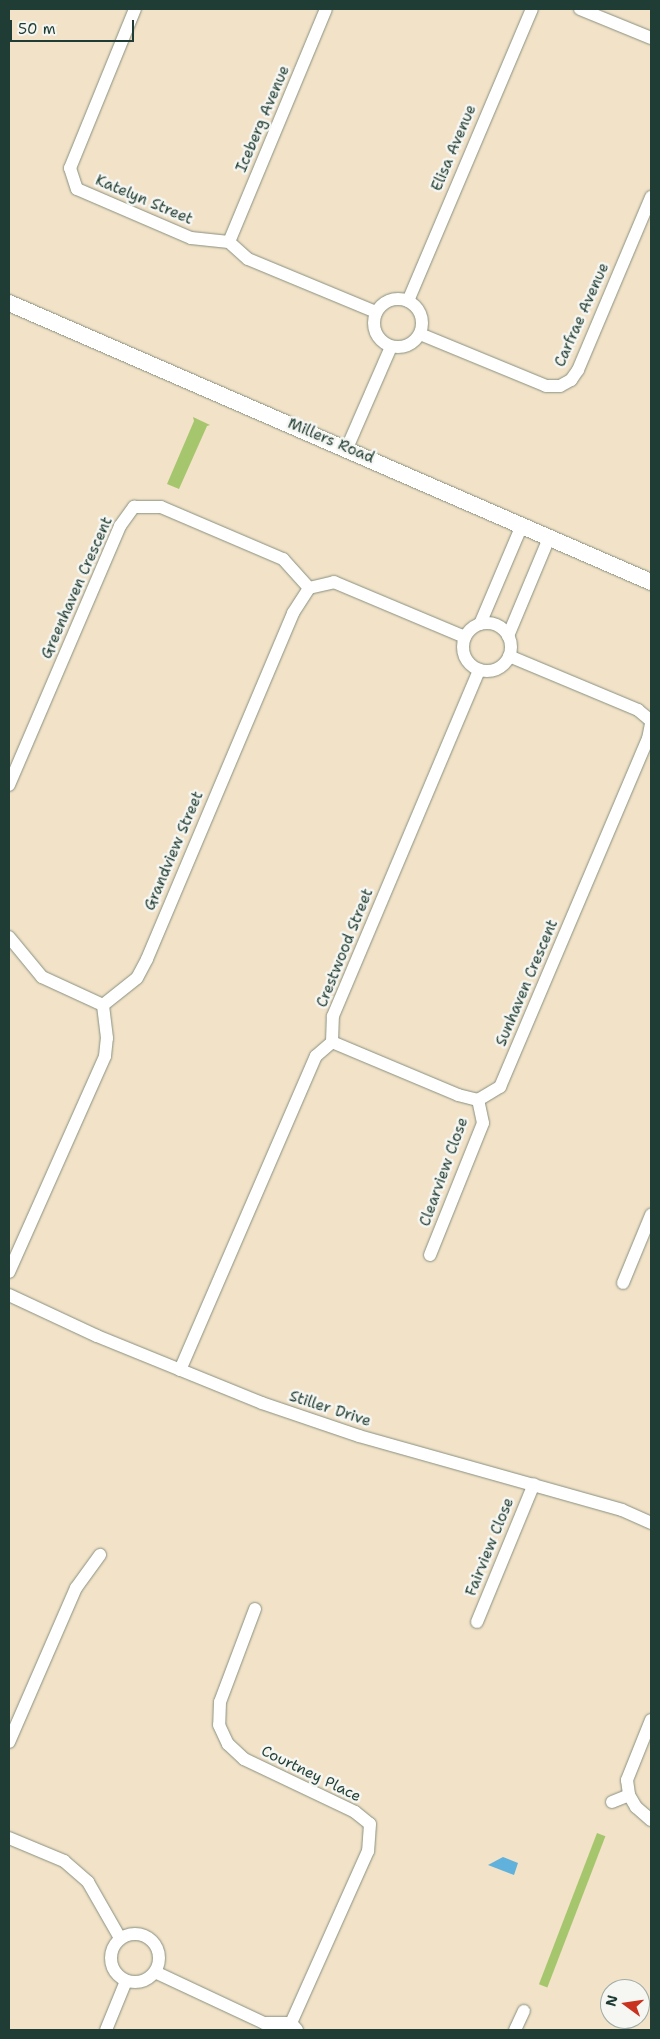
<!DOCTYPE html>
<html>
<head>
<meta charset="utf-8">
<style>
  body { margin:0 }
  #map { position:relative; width:660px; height:2039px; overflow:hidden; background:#f1e2c8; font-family:"Shantell Sans",sans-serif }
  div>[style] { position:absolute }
  .green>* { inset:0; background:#a6c66e; transform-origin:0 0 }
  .water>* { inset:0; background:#60b1db }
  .roads { filter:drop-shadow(0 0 1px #88907e) drop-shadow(0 0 1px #88907e) }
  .minor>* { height:12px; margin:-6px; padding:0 6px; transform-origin:6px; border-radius:6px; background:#fff }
  .minor>.ring { margin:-6px; padding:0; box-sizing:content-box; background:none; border:12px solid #fff; border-radius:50% }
  .tertiary>* { height:16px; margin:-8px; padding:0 8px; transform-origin:8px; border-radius:8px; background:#fff }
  span { translate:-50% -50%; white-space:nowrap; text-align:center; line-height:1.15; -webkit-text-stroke:5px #f6f6f2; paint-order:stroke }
  .street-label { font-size:15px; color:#1f3d34 }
  .frame { position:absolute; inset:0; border:10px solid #1f3d34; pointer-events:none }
  .north { position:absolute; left:600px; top:1979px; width:50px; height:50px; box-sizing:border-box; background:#f6f6f2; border:1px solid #a0aca6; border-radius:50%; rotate:284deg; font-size:14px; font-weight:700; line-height:20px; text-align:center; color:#1f3d34 }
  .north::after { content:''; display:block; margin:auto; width:18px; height:22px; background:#c8321e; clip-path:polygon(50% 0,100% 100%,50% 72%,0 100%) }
  .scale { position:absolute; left:10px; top:20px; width:124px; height:22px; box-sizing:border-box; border:2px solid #1f3d34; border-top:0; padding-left:6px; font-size:15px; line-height:18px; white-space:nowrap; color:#1f3d34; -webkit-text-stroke:4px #f6f6f2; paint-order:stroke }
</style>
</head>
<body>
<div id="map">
  <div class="green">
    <i style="clip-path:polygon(193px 417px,210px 425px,207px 426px,179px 489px,167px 484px,194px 421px)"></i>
    <i style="left:597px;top:1833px;width:9px;height:162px;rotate:21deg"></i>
  </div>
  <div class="water">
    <i style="clip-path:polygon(503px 1857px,518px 1863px,514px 1875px,488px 1865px)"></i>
  </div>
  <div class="roads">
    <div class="minor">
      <i style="left:135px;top:9px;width:172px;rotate:112.2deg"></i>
      <i style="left:70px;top:168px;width:22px;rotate:72deg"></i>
      <i style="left:77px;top:189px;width:124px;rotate:23.3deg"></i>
      <i style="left:191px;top:238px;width:38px;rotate:6deg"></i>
      <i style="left:229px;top:242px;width:25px;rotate:42deg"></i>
      <i style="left:248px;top:259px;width:139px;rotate:22.5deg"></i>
      <i style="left:580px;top:9px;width:77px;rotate:22.2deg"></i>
      <i style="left:229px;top:242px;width:252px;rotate:-67.4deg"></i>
      <i class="ring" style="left:374px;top:299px;width:36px;height:36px"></i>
      <i style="left:408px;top:301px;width:317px;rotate:-67deg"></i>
      <i style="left:420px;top:334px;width:136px;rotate:22.4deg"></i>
      <i style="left:546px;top:386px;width:14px"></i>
      <i style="left:560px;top:386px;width:13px;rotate:-29deg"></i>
      <i style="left:571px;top:380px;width:12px;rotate:-55deg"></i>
      <i style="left:578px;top:370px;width:188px;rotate:-67.1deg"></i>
      <i style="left:347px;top:448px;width:110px;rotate:-66.5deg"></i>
      <i class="ring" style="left:463px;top:623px;width:36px;height:36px"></i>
      <i style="left:480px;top:624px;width:108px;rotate:-67deg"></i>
      <i style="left:508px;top:636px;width:106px;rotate:-67.3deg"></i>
      <i style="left:509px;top:656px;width:140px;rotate:22.7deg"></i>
      <i style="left:638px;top:710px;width:17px;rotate:40deg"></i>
      <i style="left:9px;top:785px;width:282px;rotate:-66.8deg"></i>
      <i style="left:120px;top:526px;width:24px;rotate:-54deg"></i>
      <i style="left:134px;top:507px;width:27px"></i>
      <i style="left:161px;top:507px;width:133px;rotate:23.1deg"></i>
      <i style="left:283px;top:559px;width:39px;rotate:48deg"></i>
      <i style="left:9px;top:937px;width:52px;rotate:50.5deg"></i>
      <i style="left:42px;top:977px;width:67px;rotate:24.7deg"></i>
      <i style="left:332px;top:1042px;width:137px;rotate:22.8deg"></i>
      <i style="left:458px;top:1095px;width:21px;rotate:14deg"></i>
      <i style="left:478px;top:1100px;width:26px;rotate:-31deg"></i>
      <i style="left:500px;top:1087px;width:378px;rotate:-67deg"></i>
      <i style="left:648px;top:739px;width:16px;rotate:-79deg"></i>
      <i style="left:430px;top:1255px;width:142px;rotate:-68.1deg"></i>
      <i style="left:483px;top:1123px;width:24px;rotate:-102deg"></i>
      <i style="left:9px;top:1272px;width:236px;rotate:-66deg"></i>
      <i style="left:105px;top:1056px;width:18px;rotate:-84deg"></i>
      <i style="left:107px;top:1038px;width:33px;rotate:-97deg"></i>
      <i style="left:103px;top:1005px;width:43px;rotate:-38.5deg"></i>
      <i style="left:137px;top:978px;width:21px;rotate:-62deg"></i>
      <i style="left:147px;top:959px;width:376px;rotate:-67.1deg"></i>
      <i style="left:293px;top:613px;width:30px;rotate:-57deg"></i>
      <i style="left:309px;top:588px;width:26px;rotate:-13deg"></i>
      <i style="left:334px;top:582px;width:142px;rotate:22.8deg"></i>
      <i style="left:623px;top:1283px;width:74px;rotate:-67.6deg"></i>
      <i style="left:9px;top:1295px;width:97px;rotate:25deg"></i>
      <i style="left:97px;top:1336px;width:178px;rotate:22.1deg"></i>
      <i style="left:262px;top:1403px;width:102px;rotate:18.8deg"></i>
      <i style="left:359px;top:1436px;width:273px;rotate:15.7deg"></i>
      <i style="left:622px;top:1510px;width:32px;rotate:24deg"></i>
      <i style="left:180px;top:1370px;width:342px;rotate:-66.6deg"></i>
      <i style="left:316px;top:1056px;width:21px;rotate:-41deg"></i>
      <i style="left:332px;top:1042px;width:26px;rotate:-88deg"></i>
      <i style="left:333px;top:1016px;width:376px;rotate:-67.1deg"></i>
      <i style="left:255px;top:1609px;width:99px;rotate:110.6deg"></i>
      <i style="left:220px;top:1702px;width:23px;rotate:92deg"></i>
      <i style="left:219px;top:1725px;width:21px;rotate:65deg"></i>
      <i style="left:228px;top:1744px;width:22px;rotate:43deg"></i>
      <i style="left:244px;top:1759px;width:123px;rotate:25.5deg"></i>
      <i style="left:355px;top:1812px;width:19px;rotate:39deg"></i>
      <i style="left:370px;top:1824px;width:27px;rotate:94deg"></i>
      <i style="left:368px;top:1851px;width:188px;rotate:114.1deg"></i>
      <i style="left:477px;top:1622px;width:149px;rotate:-67.6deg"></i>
      <i style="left:651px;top:1720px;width:65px;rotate:111.8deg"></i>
      <i style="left:627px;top:1780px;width:15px;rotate:82deg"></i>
      <i style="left:629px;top:1795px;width:14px;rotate:60deg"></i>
      <i style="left:636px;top:1807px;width:20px;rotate:41deg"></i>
      <i style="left:9px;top:1742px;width:168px;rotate:-66.5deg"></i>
      <i style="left:76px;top:1588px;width:41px;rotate:-54deg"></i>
      <i style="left:612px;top:1802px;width:18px;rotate:-22deg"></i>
      <i style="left:9px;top:1838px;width:60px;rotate:22.7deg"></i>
      <i style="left:64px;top:1861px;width:32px;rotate:41deg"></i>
      <i style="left:88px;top:1882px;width:64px;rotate:60.3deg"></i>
      <i class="ring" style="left:111px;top:1934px;width:36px;height:36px"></i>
      <i style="left:155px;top:1972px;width:120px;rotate:25.1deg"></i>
      <i style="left:264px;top:2023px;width:27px"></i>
      <i style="left:291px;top:2023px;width:9px;rotate:49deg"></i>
      <i style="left:106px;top:2030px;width:53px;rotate:-67.8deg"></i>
      <i style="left:515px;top:2030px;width:21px;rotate:-65deg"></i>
    </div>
    <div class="tertiary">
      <i style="left:9px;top:303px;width:700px;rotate:23.49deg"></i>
    </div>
  </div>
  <div class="street-label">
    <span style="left:263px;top:119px;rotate:-67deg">Iceberg Avenue</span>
    <span style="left:454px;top:148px;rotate:-67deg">Elisa Avenue</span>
    <span style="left:144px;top:200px;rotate:23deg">Katelyn Street</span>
    <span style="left:582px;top:315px;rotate:-66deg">Carfrae Avenue</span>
    <span style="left:331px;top:441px;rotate:23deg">Millers Road</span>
    <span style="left:77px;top:588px;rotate:-66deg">Greenhaven Crescent</span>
    <span style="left:174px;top:851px;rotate:-67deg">Grandview Street</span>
    <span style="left:345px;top:948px;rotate:-68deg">Crestwood Street</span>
    <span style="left:527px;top:983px;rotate:-67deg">Sunhaven Crescent</span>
    <span style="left:444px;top:1172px;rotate:-70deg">Clearview Close</span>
    <span style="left:330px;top:1409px;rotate:18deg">Stiller Drive</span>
    <span style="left:490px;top:1547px;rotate:-68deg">Fairview Close</span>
    <span style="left:311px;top:1774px;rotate:26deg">Courtney Place</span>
  </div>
  <div class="frame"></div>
  <div class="north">N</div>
  <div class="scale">50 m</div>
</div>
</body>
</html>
